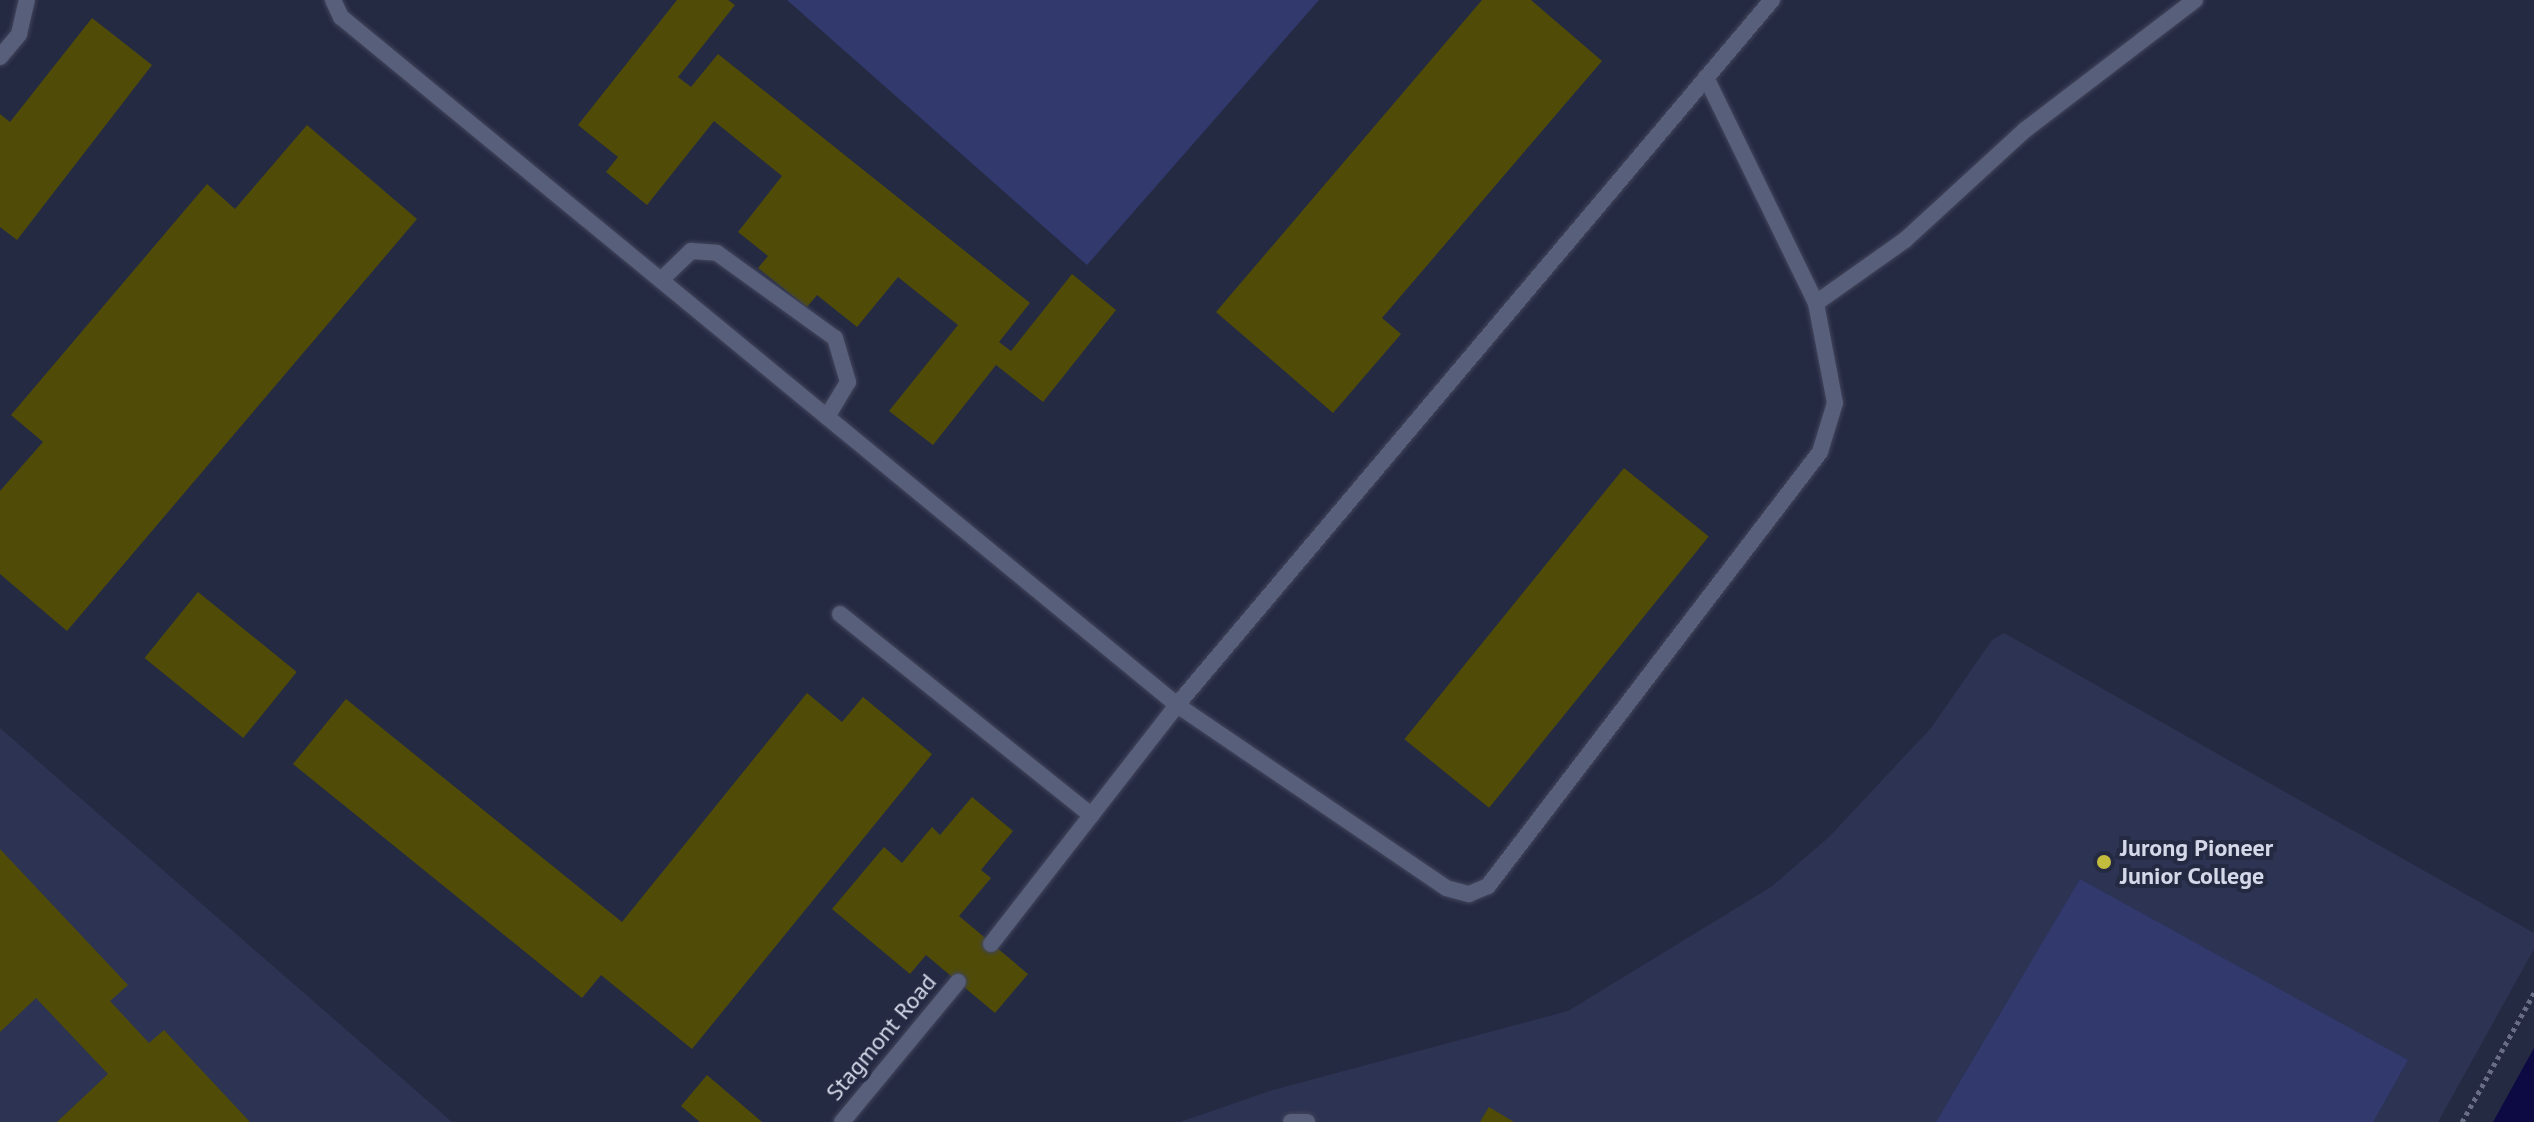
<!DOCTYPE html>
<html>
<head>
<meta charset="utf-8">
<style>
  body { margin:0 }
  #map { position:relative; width:2534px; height:1122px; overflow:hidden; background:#252a43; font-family:"PT Sans",sans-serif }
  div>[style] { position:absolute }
  .built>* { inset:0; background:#2d3352 }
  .green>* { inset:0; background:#31396d }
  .water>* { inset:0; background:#0c0943 }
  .building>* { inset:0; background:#504c08; transform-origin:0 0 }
  .path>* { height:5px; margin-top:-2.5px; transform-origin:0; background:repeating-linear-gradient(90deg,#6a6e84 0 4px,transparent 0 8px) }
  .roads { filter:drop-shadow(0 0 2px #42455b) drop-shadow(0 0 2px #42455b) }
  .lane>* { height:16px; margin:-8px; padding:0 8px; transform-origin:8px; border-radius:8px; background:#585f7a }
  .dots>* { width:22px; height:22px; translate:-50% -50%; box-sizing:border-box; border:4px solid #252a43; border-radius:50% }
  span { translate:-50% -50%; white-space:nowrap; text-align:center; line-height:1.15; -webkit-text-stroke:8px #252a43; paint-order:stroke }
  .poi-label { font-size:24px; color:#d4d8e8; font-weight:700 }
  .left { translate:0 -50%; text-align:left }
  .street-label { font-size:24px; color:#d4d8e8 }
</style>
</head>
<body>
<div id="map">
  <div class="built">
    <i style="clip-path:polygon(2004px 633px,2534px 933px,2534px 949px,2438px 1122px,1180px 1122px,1273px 1090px,1568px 1011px,1771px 887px,1829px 837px,1931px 728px,1992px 640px)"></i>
    <i style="clip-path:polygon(0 728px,452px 1122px,0 1122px)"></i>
  </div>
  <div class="green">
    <i style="clip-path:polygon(787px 0,1319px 0,1087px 265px)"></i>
    <i style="clip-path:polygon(2080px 879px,2408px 1060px,2373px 1122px,1936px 1122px)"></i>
  </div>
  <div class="water">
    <i style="clip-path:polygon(2534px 1048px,2534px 1122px,2493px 1122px)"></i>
  </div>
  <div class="building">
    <i style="clip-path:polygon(677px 0,728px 0,735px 5px,678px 77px,691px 87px,718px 54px,1030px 303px,999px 342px,1011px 351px,1072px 274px,1116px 310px,1043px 402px,996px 365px,933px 445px,889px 411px,958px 325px,898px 277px,857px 327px,817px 295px,807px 307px,758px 268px,768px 256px,738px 232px,782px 176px,714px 121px,647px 205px,606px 172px,618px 157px,578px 125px)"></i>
    <i style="clip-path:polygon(1482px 0,1531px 0,1602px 61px,1382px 318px,1401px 334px,1333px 413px,1216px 312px)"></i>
    <i style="clip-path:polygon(92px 18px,152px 65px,17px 240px,0 227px,0 114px,10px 122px)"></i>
    <i style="clip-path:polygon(307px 125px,417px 219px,67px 631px,0 574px,0 491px,43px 442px,11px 415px,207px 184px,235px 209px)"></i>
    <i style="left:1624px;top:468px;width:109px;height:349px;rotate:39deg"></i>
    <i style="left:198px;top:592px;width:127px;height:85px;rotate:39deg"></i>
    <i style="clip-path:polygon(807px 693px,842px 722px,863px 697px,932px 754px,692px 1049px,601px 975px,582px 998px,293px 764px,346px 699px,622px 922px)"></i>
    <i style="clip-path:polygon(972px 797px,1013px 831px,981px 870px,991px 878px,959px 916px,1028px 974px,995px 1013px,926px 955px,910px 974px,832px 909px,884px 847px,902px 863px,932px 827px,940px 835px)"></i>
    <i style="clip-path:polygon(0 849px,128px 985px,110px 1001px,149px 1043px,164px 1030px,250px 1122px,57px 1122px,108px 1074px,36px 998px,0 1032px)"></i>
    <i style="clip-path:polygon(707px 1075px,762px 1122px,700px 1122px,681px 1106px)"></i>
    <i style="clip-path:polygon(1489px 1107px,1514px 1122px,1480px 1122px)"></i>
  </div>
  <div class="path">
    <i style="left:2462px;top:1122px;width:148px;rotate:-60.8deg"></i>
  </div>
  <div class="roads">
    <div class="lane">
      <i style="left:333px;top:0;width:19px;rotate:65deg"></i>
      <i style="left:341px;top:17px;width:1083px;rotate:39.45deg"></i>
      <i style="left:1177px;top:705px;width:325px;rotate:34.2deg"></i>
      <i style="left:1446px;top:888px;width:24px;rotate:15deg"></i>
      <i style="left:1469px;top:894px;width:21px;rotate:-23deg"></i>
      <i style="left:1488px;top:886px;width:546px;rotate:-52.58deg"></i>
      <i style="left:1820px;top:452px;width:51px;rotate:-73deg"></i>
      <i style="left:1835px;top:403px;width:102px;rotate:-100.8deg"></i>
      <i style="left:1816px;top:303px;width:251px;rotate:-116deg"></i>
      <i style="left:0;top:57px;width:30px;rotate:-50deg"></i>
      <i style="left:19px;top:34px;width:35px;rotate:-77deg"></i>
      <i style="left:661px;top:280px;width:42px;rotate:-44deg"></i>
      <i style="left:691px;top:251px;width:26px;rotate:4deg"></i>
      <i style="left:717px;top:253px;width:145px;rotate:35.8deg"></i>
      <i style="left:835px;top:338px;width:46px;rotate:73.5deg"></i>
      <i style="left:848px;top:382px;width:41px;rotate:121deg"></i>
      <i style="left:1816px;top:303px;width:109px;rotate:-35.3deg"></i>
      <i style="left:1905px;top:240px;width:163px;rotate:-42.5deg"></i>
      <i style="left:2025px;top:130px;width:214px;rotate:-37.4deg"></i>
      <i style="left:840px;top:614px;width:322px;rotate:38.7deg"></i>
      <i style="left:991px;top:944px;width:303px;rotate:-52.1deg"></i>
      <i style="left:1177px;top:705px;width:923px;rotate:-49.84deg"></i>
      <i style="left:842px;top:1122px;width:182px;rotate:-50.4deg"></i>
      <i style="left:1291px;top:1122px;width:16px"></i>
    </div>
  </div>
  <div class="dots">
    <i style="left:2104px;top:862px;background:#c4bc3d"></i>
  </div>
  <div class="poi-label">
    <span class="left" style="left:2120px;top:862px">Jurong Pioneer<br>Junior College</span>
  </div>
  <div class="street-label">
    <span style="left:881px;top:1037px;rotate:-50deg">Stagmont Road</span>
  </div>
</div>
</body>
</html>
